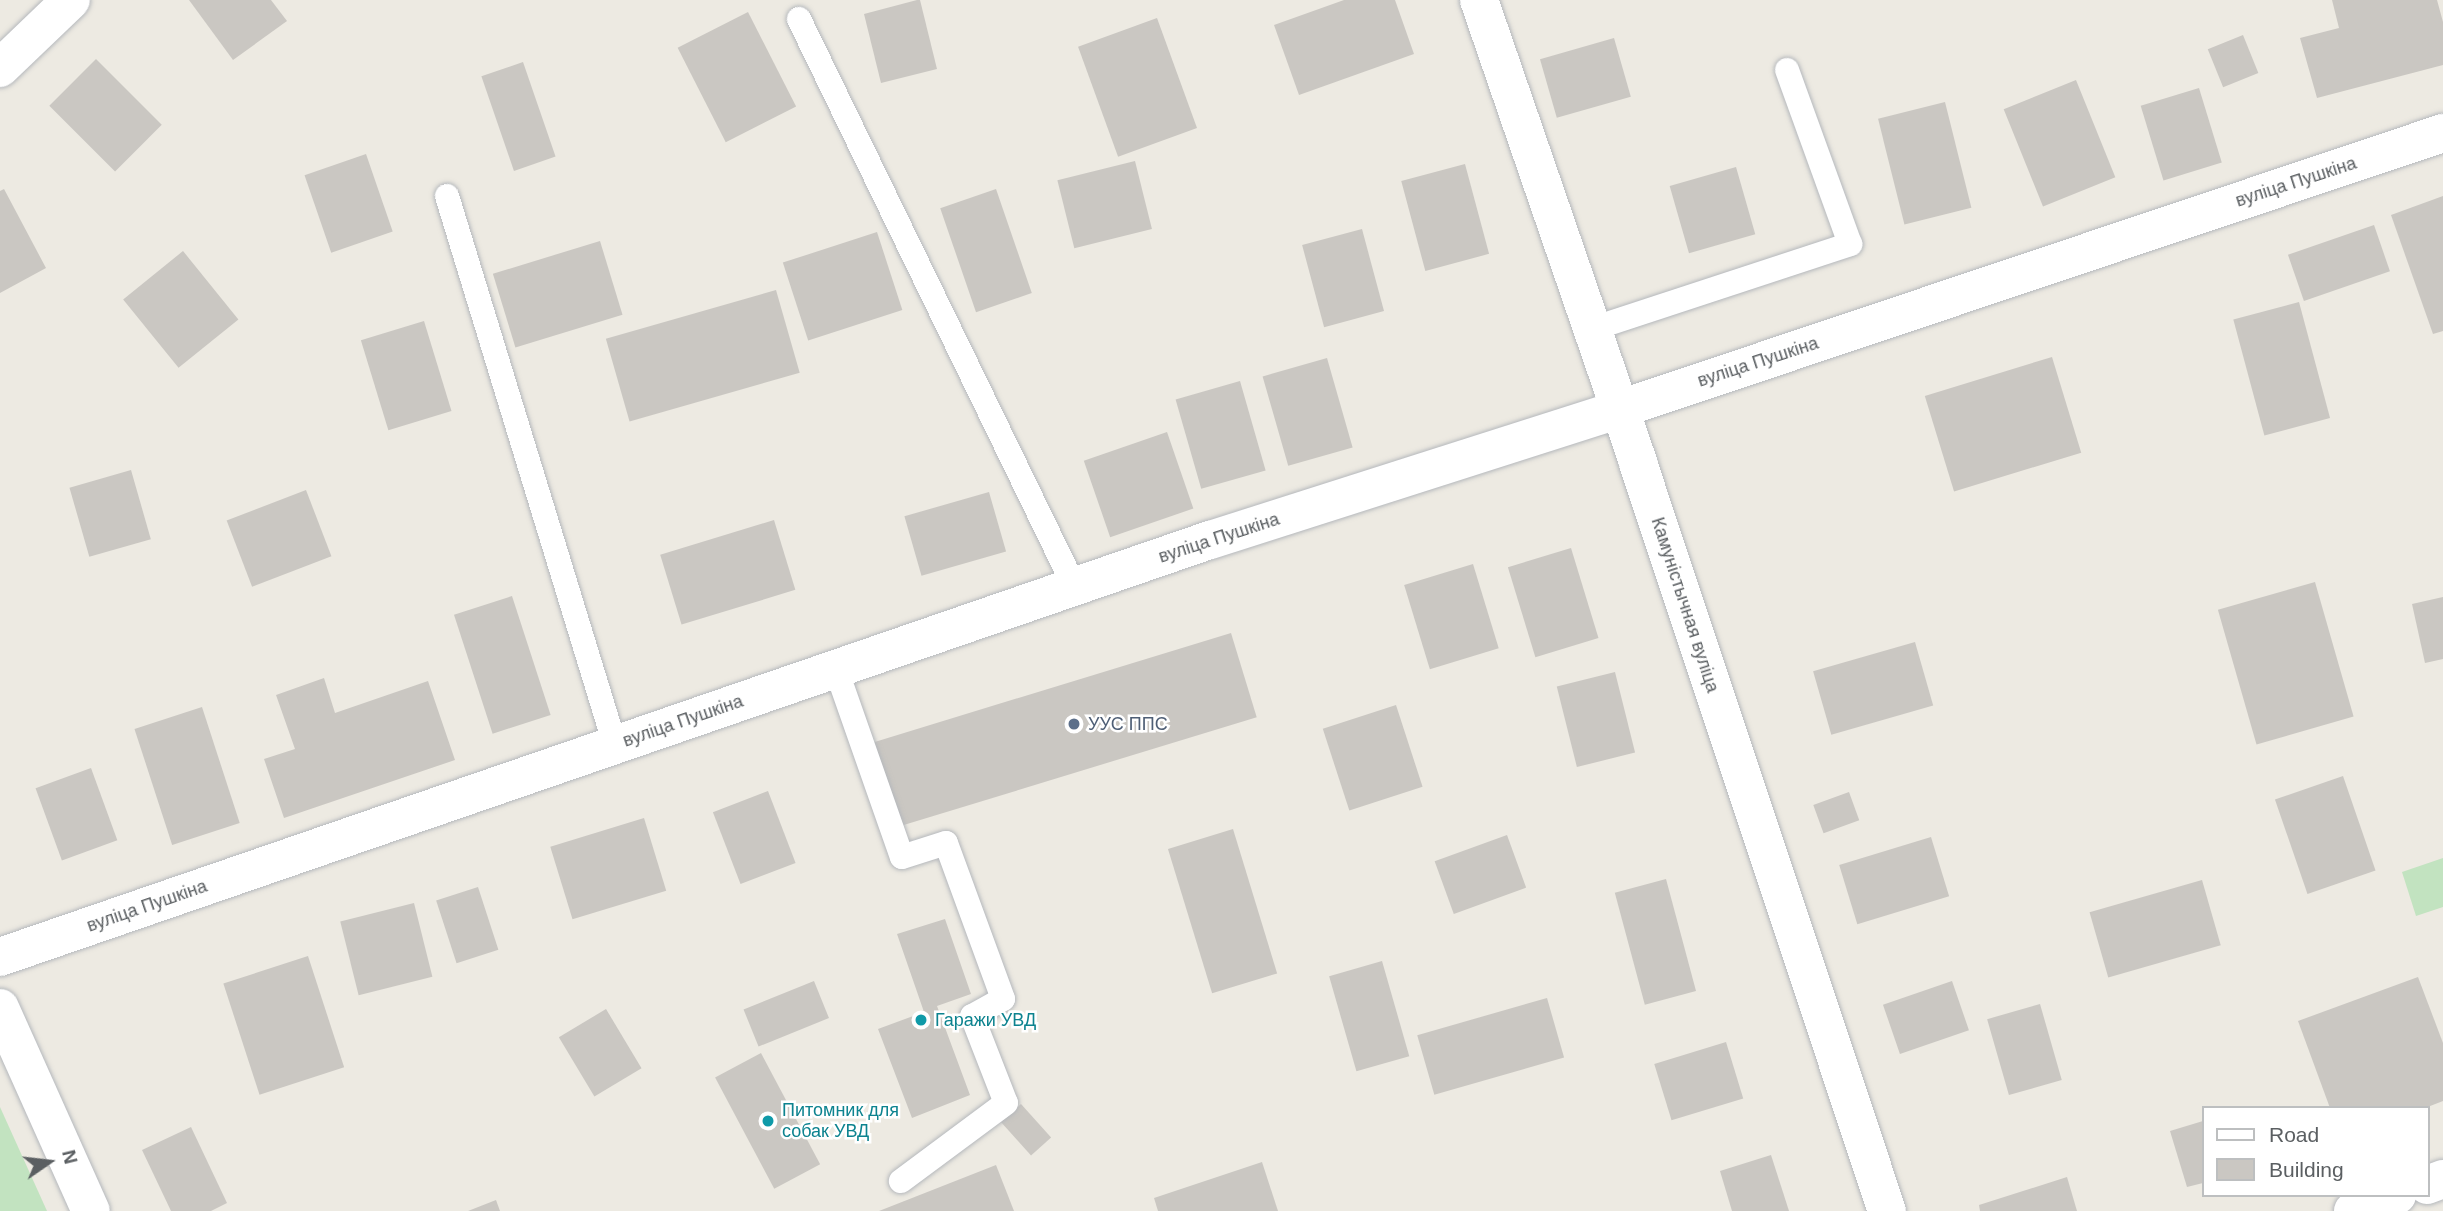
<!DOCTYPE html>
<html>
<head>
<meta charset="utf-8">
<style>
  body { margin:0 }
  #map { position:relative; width:2443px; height:1211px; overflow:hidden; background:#edeae2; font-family:Helvetica,sans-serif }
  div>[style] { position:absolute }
  .green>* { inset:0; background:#c2e3c0 }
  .building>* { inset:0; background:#cac7c2; transform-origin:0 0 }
  .roads { filter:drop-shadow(0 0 2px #b5b8bc) drop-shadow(0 0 2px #b5b8bc) }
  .lane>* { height:24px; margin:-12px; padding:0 12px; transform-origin:12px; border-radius:12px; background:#fff }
  .street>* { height:38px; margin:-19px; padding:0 19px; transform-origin:19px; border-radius:19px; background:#fff }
  .secondary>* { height:38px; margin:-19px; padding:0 19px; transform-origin:19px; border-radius:19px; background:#fff }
  .dots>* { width:19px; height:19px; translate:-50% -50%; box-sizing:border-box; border:4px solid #fff; border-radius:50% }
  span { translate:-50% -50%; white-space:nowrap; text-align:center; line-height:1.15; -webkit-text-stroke:5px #fff; paint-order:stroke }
  .street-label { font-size:18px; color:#5b5f62 }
  .service-label { font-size:18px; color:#4e5e75 }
  .left { translate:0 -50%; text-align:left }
  .culture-label { font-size:18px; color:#0d838f }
  .legend { position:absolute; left:2202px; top:1106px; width:228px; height:91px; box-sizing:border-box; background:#fff; border:2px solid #bdbfc0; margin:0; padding:9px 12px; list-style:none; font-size:21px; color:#5b5f62 }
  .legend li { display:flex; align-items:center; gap:14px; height:35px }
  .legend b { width:35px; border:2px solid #bdbfc0 }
  .north { position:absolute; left:14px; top:1127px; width:70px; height:70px; -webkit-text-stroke:5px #fff; paint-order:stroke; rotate:76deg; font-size:19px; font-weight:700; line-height:28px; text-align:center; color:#5b5f62 }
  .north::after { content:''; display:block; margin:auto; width:24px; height:32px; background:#5b5f62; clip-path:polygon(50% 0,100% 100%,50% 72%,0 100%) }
</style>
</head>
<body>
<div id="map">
  <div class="green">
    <i style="clip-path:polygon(2443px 858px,2443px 907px,2416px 916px,2402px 872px)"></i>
    <i style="clip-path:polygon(0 1107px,47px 1211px,0 1211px)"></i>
  </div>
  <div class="building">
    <i style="clip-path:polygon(189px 0,271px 0,287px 21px,233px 60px)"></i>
    <i style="clip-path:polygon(917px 0,920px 0,937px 69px,881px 83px,864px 14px)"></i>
    <i style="clip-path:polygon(1344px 0,1395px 0,1414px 54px,1299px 95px,1274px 25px)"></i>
    <i style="clip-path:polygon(2332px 0,2437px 0,2443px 22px,2443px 65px,2317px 98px,2300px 38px,2339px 28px)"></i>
    <i style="left:748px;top:12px;width:106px;height:79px;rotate:63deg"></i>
    <i style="left:1157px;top:18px;width:117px;height:84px;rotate:70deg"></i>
    <i style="left:2243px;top:35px;width:41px;height:38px;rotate:68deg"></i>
    <i style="left:1614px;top:38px;width:61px;height:77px;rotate:74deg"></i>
    <i style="left:96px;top:59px;width:93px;height:66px;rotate:45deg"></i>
    <i style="left:523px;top:62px;width:100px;height:44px;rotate:71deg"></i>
    <i style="left:2076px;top:80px;width:105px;height:78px;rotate:68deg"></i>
    <i style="left:2199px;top:88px;width:78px;height:61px;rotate:73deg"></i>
    <i style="left:1945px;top:102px;width:109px;height:69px;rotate:76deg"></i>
    <i style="left:366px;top:154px;width:82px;height:65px;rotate:71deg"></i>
    <i style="left:1135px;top:161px;width:70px;height:80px;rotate:76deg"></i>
    <i style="left:1465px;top:164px;width:93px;height:66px;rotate:75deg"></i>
    <i style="left:1736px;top:167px;width:70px;height:69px;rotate:74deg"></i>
    <i style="clip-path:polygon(4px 189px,46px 268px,0 293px,0 191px)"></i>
    <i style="left:996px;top:189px;width:110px;height:59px;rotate:71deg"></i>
    <i style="clip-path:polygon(2443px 196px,2443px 331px,2433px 334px,2391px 215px)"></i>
    <i style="left:2374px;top:225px;width:49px;height:91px;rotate:71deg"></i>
    <i style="left:1362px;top:229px;width:85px;height:62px;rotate:75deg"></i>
    <i style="left:877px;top:232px;width:82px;height:99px;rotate:72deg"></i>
    <i style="left:600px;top:241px;width:77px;height:112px;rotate:73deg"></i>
    <i style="left:183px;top:251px;width:88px;height:77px;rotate:51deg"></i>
    <i style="left:776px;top:290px;width:86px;height:177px;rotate:74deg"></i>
    <i style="left:2299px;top:302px;width:120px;height:68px;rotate:75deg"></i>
    <i style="left:424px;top:321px;width:94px;height:66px;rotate:73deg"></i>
    <i style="left:2052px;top:357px;width:100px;height:133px;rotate:73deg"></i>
    <i style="left:1327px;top:358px;width:93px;height:67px;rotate:74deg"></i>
    <i style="left:1240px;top:381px;width:93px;height:67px;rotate:74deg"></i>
    <i style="left:1167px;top:432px;width:81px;height:88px;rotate:71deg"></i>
    <i style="left:131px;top:470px;width:72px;height:64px;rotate:74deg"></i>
    <i style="left:306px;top:490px;width:71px;height:85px;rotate:69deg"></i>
    <i style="left:989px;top:492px;width:62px;height:88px;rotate:74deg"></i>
    <i style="left:774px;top:520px;width:73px;height:119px;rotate:73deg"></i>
    <i style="left:1571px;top:548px;width:94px;height:66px;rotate:73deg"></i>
    <i style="left:1473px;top:564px;width:88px;height:72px;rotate:73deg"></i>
    <i style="left:2315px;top:582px;width:140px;height:101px;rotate:74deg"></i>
    <i style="left:512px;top:596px;width:125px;height:61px;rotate:72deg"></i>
    <i style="clip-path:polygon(2443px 597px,2443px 659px,2425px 663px,2412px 604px)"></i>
    <i style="left:1231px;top:633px;width:88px;height:376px;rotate:73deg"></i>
    <i style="left:1915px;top:642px;width:66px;height:106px;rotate:74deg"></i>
    <i style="left:1615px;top:672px;width:83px;height:60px;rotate:76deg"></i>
    <i style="clip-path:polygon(324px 678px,335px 713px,428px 681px,455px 760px,284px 818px,264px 759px,295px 749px,276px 695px)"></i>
    <i style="left:1396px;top:705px;width:86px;height:77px;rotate:72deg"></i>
    <i style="left:202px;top:707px;width:122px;height:71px;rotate:72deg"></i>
    <i style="left:91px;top:768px;width:77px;height:59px;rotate:70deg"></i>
    <i style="left:2343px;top:776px;width:100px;height:72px;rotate:71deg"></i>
    <i style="left:768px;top:791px;width:77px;height:59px;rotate:69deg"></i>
    <i style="left:1849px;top:792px;width:30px;height:38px;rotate:70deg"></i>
    <i style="left:644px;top:818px;width:76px;height:98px;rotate:73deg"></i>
    <i style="left:1233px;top:829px;width:151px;height:68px;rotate:73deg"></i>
    <i style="left:1507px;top:835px;width:56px;height:77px;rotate:70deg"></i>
    <i style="left:1931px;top:837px;width:62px;height:96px;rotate:73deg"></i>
    <i style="left:1666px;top:879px;width:116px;height:53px;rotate:75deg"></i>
    <i style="left:2202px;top:880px;width:68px;height:117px;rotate:74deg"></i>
    <i style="left:478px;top:887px;width:66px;height:44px;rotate:72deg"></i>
    <i style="left:414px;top:903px;width:76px;height:76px;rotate:76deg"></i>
    <i style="clip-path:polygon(945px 919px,971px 994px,937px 1006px,970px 1095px,912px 1118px,878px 1029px,924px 1012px,897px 934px)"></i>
    <i style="left:308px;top:956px;width:117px;height:89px;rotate:72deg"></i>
    <i style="left:1382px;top:961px;width:99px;height:55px;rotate:74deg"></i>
    <i style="clip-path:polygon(2418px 977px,2443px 1043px,2443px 1101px,2425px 1108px,2330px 1108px,2298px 1021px)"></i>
    <i style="left:814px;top:981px;width:40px;height:76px;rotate:68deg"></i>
    <i style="left:1952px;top:981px;width:52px;height:73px;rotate:71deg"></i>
    <i style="left:1547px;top:998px;width:62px;height:135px;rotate:74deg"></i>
    <i style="left:2040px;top:1004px;width:79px;height:55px;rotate:74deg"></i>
    <i style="left:606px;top:1009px;width:69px;height:55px;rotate:59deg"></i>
    <i style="left:1726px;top:1042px;width:59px;height:75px;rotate:73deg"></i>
    <i style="left:761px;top:1053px;width:126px;height:52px;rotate:62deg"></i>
    <i style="left:1021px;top:1104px;width:45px;height:27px;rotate:48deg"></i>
    <i style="clip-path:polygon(2203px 1121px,2203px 1183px,2187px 1187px,2170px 1131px)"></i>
    <i style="clip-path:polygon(191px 1127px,227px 1203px,211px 1211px,171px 1211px,142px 1150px)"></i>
    <i style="clip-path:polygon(1771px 1155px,1789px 1211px,1732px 1211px,1720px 1171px)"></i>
    <i style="clip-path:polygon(1262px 1162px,1278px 1211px,1158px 1211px,1154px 1198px)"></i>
    <i style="clip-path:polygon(996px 1165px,1014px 1211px,879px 1211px)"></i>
    <i style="clip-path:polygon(2067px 1177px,2077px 1211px,1980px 1211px,1979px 1205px)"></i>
    <i style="clip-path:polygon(496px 1200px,500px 1211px,468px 1211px)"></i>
  </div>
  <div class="roads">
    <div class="lane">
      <i style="left:799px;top:19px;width:632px;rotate:64.12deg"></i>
      <i style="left:447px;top:196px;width:574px;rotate:72.99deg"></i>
      <i style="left:1592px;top:329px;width:272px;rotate:-18.2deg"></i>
      <i style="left:1850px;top:244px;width:185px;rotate:-109.9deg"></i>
      <i style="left:836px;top:669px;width:199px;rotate:70.7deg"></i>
      <i style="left:902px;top:857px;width:46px;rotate:-17.7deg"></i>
      <i style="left:946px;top:843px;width:166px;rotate:69.9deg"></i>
      <i style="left:1003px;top:999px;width:35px;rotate:151deg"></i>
      <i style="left:972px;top:1016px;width:93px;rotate:68.7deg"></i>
      <i style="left:1006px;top:1103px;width:131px;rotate:143.4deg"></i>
    </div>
    <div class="street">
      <i style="left:1479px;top:0;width:490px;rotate:71deg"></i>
      <i style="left:1638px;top:463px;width:788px;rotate:71.59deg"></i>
      <i style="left:0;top:68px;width:98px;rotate:-43.8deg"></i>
      <i style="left:0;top:1008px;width:222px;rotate:65.9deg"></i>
      <i style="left:2427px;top:1185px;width:17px;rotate:-21deg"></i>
      <i style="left:2353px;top:1211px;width:47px;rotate:-20deg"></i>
    </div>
    <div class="secondary">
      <i style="left:0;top:957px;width:1280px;rotate:-19.02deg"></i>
      <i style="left:1210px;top:540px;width:430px;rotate:-17.7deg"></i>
      <i style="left:1620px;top:409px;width:868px;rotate:-18.54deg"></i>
    </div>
  </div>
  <div class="dots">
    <i style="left:1074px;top:724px;background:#5c6f8a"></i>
    <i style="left:921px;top:1020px;background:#0f9aa8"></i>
    <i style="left:768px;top:1121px;background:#0f9aa8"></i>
  </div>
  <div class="street-label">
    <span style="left:2296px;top:182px;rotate:-18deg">вуліца Пушкіна</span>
    <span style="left:1758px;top:362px;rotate:-18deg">вуліца Пушкіна</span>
    <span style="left:1219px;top:538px;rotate:-18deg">вуліца Пушкіна</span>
    <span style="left:1685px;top:605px;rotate:72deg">Камуністычная вуліца</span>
    <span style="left:683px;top:721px;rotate:-19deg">вуліца Пушкіна</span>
    <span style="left:147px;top:906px;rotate:-19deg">вуліца Пушкіна</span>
  </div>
  <div class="service-label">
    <span class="left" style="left:1088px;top:724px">УУС ППС</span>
  </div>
  <div class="culture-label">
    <span class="left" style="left:935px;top:1020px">Гаражи УВД</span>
    <span class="left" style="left:782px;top:1121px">Питомник для<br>собак УВД</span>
  </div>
  <ul class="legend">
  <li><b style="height:9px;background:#fff"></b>Road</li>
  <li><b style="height:19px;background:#cac7c2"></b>Building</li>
  </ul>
  <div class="north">N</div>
</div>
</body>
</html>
